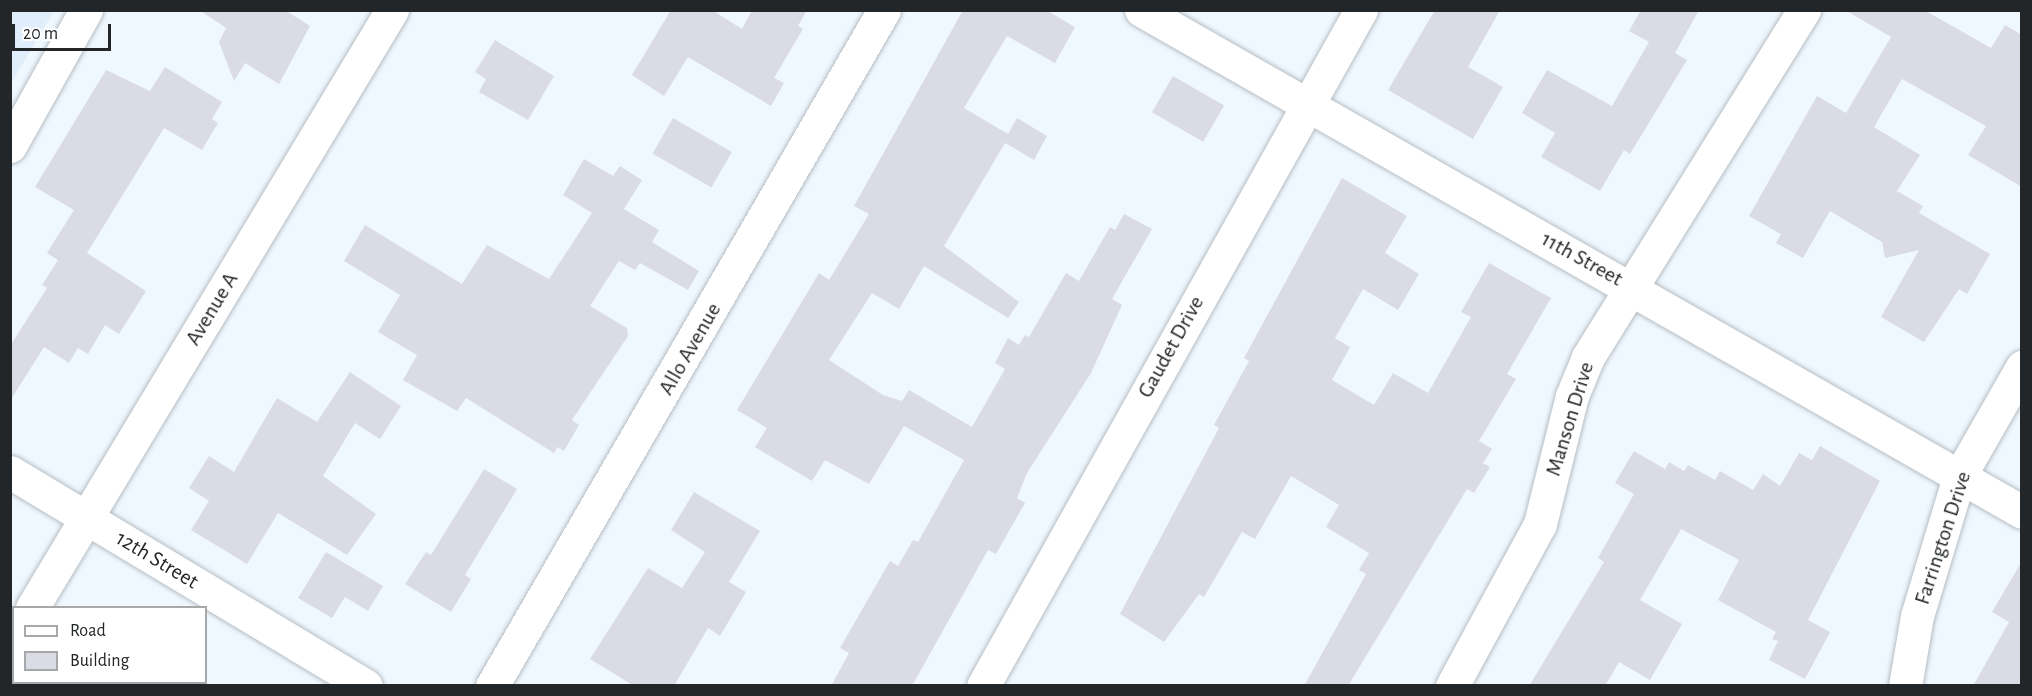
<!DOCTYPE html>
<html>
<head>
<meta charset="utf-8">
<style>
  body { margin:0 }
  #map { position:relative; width:2032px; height:696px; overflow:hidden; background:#f0f8ff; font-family:"Alegreya Sans",sans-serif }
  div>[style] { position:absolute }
  .built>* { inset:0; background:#dfeefa }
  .building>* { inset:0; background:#dbdbe5; transform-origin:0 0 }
  .roads { filter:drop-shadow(0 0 2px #b6bec4) drop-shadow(0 0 2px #b6bec4) }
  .minor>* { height:33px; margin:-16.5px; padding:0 16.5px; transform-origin:16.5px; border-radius:16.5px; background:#fff }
  .tertiary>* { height:33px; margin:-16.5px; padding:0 16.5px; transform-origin:16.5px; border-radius:16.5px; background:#fff }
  span { translate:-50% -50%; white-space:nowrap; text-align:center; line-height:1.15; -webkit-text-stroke:5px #fff; paint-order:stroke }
  .street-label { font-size:22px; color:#232628 }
  .frame { position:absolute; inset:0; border:12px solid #232628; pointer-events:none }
  .legend { position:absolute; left:12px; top:606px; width:195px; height:78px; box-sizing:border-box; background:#fff; border:2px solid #a7a8a9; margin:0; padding:8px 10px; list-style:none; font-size:18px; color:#232628 }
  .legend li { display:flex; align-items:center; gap:12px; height:30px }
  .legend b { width:30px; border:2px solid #a7a8a9 }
  .scale { position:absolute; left:12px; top:24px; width:99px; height:27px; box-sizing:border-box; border:3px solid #232628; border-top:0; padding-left:8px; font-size:18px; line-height:21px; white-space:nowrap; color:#232628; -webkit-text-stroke:4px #fff; paint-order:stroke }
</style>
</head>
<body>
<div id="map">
  <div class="built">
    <i style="clip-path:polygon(11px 10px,54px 11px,11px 84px,10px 11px)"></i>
  </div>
  <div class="building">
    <i style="clip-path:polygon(199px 10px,285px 10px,310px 26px,279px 84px,245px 63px,234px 81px,219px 42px,226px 28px)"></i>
    <i style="clip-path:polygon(671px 10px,712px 10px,742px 29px,752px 10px,807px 10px,798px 26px,803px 29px,774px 78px,784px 83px,771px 106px,688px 57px,664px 96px,632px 75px)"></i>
    <i style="clip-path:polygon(963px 10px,1046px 10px,1075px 27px,1055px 63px,1007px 36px,964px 108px,1008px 134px,1017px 118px,1047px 136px,1034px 160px,1005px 143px,944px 246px,1019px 302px,1008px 318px,924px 266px,899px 309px,872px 293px,829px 360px,883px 395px,902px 401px,909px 390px,972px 427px,1005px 369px,995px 363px,1008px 338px,1019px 345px,1025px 335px,1029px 337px,1066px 273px,1079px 281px,1110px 227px,1115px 230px,1124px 214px,1152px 229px,1112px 299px,1122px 305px,1091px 373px,1027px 473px,1017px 498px,1025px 503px,996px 554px,988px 550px,912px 686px,831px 686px,849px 653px,840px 648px,890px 561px,898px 566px,913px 540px,918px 542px,964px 460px,904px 426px,869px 484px,825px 460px,812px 481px,755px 447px,767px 428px,737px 410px,819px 273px,829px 280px,869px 214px,854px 206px)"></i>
    <i style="clip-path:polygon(1435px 10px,1500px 10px,1468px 67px,1503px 87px,1473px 139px,1388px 90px)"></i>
    <i style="clip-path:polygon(1641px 10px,1699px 10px,1675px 53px,1687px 60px,1630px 154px,1624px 150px,1600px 191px,1541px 157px,1555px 133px,1522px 113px,1547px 70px,1612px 106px,1649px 42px,1629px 31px)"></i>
    <i style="clip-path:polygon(1845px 10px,1924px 10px,1991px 48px,2005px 25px,2022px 35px,2022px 187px,1968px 155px,1986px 126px,1902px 79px,1874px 127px,1920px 155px,1897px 191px,1923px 206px,1919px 213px,1990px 254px,1967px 294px,1959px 289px,1924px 342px,1881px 317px,1919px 250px,1885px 258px,1882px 242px,1830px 211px,1803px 258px,1776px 243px,1781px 234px,1749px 216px,1817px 96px,1846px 113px,1891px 37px)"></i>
    <i style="clip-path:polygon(495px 40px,554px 76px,528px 120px,479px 92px,486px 79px,475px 72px)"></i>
    <i style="clip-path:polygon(165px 67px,222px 102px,212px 119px,218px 123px,202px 150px,164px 128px,87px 253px,146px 291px,119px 334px,105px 325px,88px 354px,78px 348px,69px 363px,44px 347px,10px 401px,10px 346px,47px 288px,42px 285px,58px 260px,47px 253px,74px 210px,35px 187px,106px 70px,150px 91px)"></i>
    <i style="left:1173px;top:76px;width:59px;height:42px;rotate:30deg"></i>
    <i style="left:673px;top:118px;width:68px;height:41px;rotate:30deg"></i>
    <i style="clip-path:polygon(584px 159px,613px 176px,620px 166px,642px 180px,624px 209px,659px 230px,652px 242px,699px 271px,688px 290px,640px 263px,635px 270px,619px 261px,590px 306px,627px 328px,628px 336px,572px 420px,579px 425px,564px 451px,557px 447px,554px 453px,466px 398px,457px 411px,403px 380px,417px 355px,378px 332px,400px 295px,344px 261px,365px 225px,462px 284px,487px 245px,549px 279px,592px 213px,563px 195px)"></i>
    <i style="clip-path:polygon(1342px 178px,1407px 216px,1385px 253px,1419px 274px,1398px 310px,1363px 289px,1335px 338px,1350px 347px,1332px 380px,1374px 405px,1393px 373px,1428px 393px,1471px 317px,1461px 312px,1489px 263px,1551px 298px,1507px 374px,1516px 379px,1479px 441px,1492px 449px,1483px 463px,1490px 467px,1474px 493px,1467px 489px,1348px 686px,1304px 686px,1366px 574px,1359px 570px,1369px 553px,1326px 527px,1339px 505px,1291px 476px,1255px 539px,1242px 532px,1204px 597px,1199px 594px,1164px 642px,1120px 614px,1219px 428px,1214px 425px,1249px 361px,1244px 358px)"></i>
    <i style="clip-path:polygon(350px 372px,401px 406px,380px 439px,355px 423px,323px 476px,376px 514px,347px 555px,278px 513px,247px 564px,191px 530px,209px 501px,189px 488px,209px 456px,234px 472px,277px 398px,317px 422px)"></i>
    <i style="clip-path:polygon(1820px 446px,1880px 481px,1808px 620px,1830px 632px,1805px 679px,1769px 660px,1778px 641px,1772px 639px,1776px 632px,1718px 600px,1739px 560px,1681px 529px,1640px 600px,1682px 624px,1650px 680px,1619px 662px,1605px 686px,1529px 686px,1604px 562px,1598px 558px,1634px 494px,1615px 483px,1634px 451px,1665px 469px,1669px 462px,1684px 471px,1688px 465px,1715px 480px,1720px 471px,1753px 490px,1763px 474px,1780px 486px,1799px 453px,1812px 460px)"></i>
    <i style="clip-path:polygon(484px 469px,517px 489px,465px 575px,471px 579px,451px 612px,405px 584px,426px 552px,431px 555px)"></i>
    <i style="clip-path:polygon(694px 492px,760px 531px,729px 582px,746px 592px,720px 636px,708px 628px,674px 686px,634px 686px,590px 659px,648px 568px,682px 588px,705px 552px,671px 530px)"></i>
    <i style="clip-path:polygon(326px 552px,383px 586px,368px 611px,345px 597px,332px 618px,298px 598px)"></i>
    <i style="clip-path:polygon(2022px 561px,2022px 686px,1973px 686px,2009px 622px,1992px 612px)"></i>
  </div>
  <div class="roads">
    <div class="minor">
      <i style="left:1141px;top:10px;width:1014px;rotate:29.67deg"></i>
      <i style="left:10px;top:472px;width:415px;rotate:31deg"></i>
      <i style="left:32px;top:608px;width:698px;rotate:-58.95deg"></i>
      <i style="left:10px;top:643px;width:6px;rotate:-51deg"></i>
      <i style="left:492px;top:686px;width:781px;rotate:-59.89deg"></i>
      <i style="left:983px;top:686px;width:775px;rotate:-60.79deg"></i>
      <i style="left:1452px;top:686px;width:184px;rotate:-61.5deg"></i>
      <i style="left:1540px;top:524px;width:132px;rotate:-76deg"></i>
      <i style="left:1572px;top:396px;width:42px;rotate:-67.7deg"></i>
      <i style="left:1588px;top:357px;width:409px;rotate:-58.1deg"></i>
    </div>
    <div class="tertiary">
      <i style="left:10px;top:146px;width:156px;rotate:-60.8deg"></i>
      <i style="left:1905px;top:686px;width:71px;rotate:-80.3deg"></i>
      <i style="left:1917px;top:616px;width:145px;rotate:-73.2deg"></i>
      <i style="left:1959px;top:477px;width:127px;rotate:-60.2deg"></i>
    </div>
  </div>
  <div class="street-label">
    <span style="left:1582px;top:259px;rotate:29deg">11th Street</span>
    <span style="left:212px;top:309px;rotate:-59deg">Avenue A</span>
    <span style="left:1171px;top:347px;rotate:-61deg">Gaudet Drive</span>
    <span style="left:690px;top:349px;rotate:-60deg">Allo Avenue</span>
    <span style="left:1570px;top:419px;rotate:-73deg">Manson Drive</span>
    <span style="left:1943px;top:538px;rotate:-72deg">Farrington Drive</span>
    <span style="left:157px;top:560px;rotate:31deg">12th Street</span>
  </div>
  <div class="frame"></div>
  <ul class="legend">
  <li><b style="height:8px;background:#fff"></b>Road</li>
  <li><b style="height:16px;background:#dbdbe5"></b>Building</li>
  </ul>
  <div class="scale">20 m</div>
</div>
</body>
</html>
